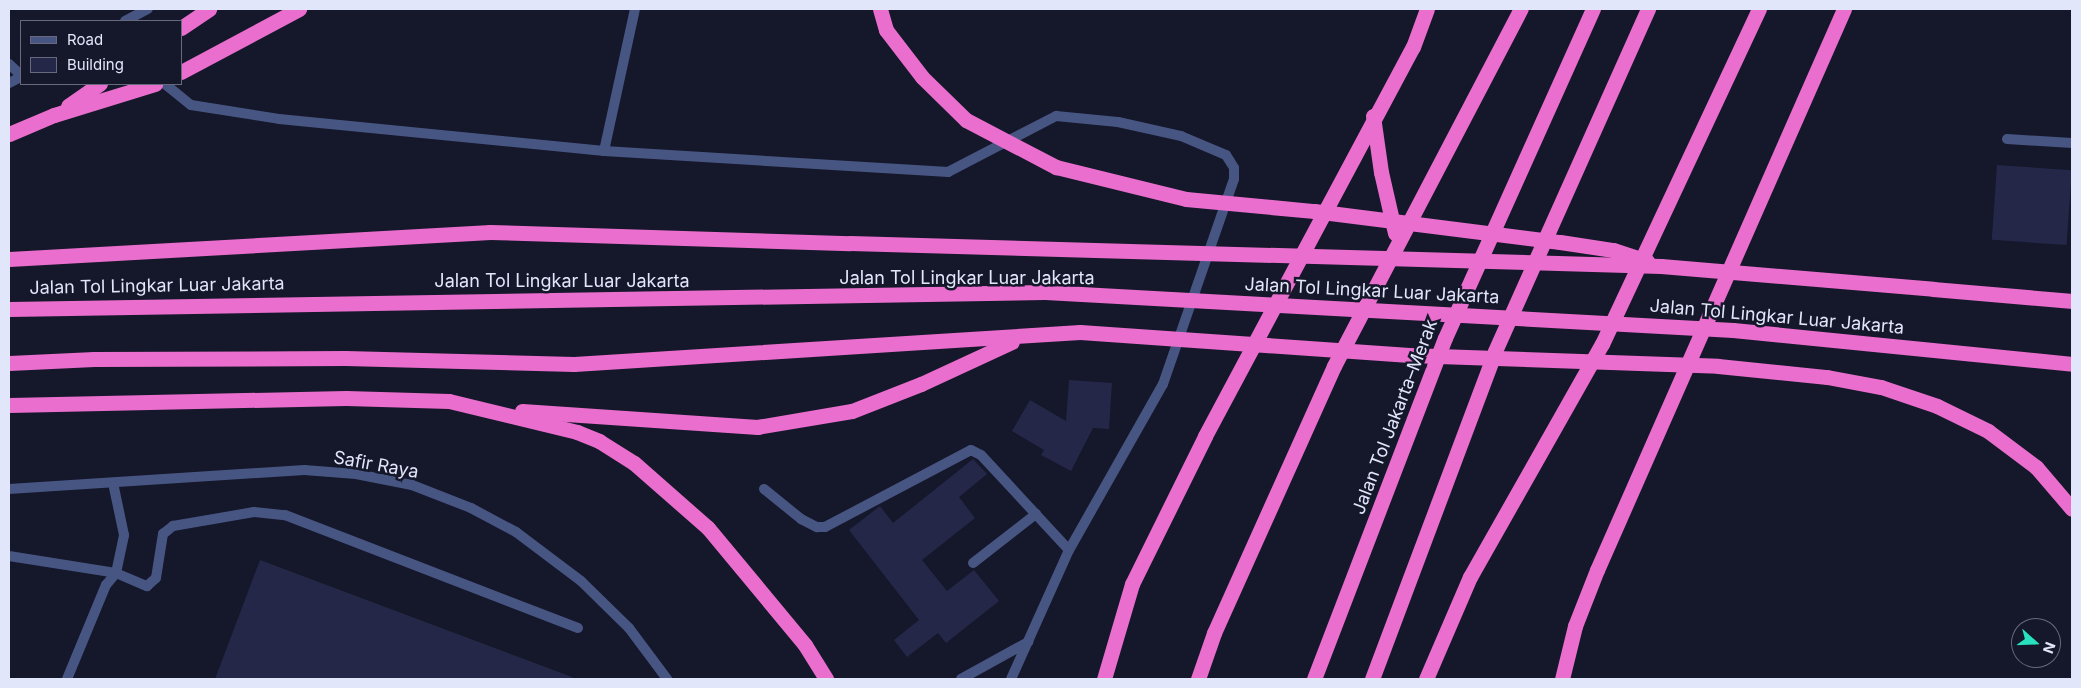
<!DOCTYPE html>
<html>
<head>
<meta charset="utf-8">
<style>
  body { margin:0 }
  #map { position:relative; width:2081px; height:688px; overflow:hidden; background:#15172a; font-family:Inter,sans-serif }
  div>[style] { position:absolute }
  .building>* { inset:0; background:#242748; transform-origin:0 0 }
  .service>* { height:10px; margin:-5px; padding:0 5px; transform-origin:5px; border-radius:5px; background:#475582 }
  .minor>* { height:10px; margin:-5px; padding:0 5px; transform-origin:5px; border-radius:5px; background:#475582 }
  .tertiary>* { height:10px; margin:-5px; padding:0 5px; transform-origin:5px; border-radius:5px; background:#475582 }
  .motorway>* { height:15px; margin:-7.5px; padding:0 7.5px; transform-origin:7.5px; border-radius:7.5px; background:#ea6ecd }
  .motorway-bridge>* { height:15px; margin:-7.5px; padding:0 7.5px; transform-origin:7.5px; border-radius:7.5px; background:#ea6ecd }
  span { translate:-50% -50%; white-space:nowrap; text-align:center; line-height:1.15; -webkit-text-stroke:5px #15172a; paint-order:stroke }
  .street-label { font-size:18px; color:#e2e6fb }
  .frame { position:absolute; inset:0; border:10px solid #e2e6fb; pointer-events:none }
  .legend { position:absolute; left:20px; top:20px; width:162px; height:65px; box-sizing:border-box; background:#15172a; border:1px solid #676a7e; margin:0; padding:6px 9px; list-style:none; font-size:15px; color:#e2e6fb }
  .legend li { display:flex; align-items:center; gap:10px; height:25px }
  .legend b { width:25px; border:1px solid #676a7e }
  .north { position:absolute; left:2011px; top:618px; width:50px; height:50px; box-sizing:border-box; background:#15172a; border:1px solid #676a7e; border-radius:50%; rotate:110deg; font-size:14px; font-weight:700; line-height:20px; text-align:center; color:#e2e6fb }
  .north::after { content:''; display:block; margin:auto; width:18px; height:22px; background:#28e1bf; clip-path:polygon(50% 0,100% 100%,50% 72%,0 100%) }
</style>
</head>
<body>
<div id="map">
  <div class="building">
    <i style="left:1997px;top:165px;width:75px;height:75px;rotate:4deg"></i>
    <i style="clip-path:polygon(1069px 380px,1112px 383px,1109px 429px,1093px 428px,1071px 471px,1041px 455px,1044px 450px,1012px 431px,1030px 400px,1066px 421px)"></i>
    <i style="clip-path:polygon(973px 459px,987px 474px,959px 497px,975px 518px,922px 560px,947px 591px,974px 570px,999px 601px,946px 643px,938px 633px,907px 657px,894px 640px,919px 620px,849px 530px,880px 506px,893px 523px)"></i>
    <i style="clip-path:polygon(260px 560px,572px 677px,572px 679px,215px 679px)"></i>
  </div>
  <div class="service">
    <i style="left:165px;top:84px;width:33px;rotate:39deg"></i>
    <i style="left:191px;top:105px;width:89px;rotate:9deg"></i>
    <i style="left:279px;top:119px;width:327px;rotate:5.6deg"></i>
    <i style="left:604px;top:151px;width:345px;rotate:3.5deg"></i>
    <i style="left:948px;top:172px;width:122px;rotate:-27.4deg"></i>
    <i style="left:1056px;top:116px;width:62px;rotate:5.5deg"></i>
    <i style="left:1118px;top:122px;width:65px;rotate:12.5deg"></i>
    <i style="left:1181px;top:136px;width:49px;rotate:22.9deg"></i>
    <i style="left:1226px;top:155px;width:15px;rotate:58deg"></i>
    <i style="left:1234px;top:168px;width:11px;rotate:90deg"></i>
    <i style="left:1234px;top:179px;width:217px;rotate:109.1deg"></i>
    <i style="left:1163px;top:384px;width:191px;rotate:119.5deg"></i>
    <i style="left:1069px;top:550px;width:141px;rotate:114.2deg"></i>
    <i style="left:2007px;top:139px;width:65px;rotate:3.5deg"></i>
    <i style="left:604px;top:151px;width:145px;rotate:-77.7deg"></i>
    <i style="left:764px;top:489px;width:48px;rotate:39deg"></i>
    <i style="left:801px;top:519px;width:18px;rotate:27deg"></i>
    <i style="left:817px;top:527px;width:8px"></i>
    <i style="left:825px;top:527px;width:165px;rotate:-27.8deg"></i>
    <i style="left:971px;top:450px;width:11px;rotate:27deg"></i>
    <i style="left:981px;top:455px;width:129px;rotate:47.2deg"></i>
    <i style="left:9px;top:556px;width:108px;rotate:9deg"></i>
    <i style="left:116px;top:573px;width:39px;rotate:-78deg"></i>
    <i style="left:124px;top:535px;width:53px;rotate:-101.9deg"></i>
    <i style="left:973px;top:563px;width:80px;rotate:-37.9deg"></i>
    <i style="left:67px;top:679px;width:102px;rotate:-67.5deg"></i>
    <i style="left:106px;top:585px;width:16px;rotate:-50deg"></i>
    <i style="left:116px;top:573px;width:34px;rotate:23deg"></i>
    <i style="left:147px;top:586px;width:12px;rotate:-42deg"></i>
    <i style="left:156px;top:578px;width:45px;rotate:-81deg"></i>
    <i style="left:163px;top:534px;width:13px;rotate:-39deg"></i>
    <i style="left:173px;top:526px;width:82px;rotate:-9.8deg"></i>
    <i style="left:254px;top:512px;width:31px;rotate:6deg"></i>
    <i style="left:285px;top:515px;width:314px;rotate:21.1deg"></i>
    <i style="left:961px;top:679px;width:77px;rotate:-28.9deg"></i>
  </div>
  <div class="minor">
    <i style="left:125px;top:21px;width:26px;rotate:-28deg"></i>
    <i style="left:9px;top:64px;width:16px;rotate:43deg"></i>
    <i style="left:9px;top:83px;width:13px;rotate:-27deg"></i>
  </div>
  <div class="tertiary">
    <i style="left:9px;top:489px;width:296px;rotate:-3.7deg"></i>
    <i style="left:304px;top:470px;width:52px;rotate:4.4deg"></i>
    <i style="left:356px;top:474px;width:57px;rotate:11.1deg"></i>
    <i style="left:412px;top:485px;width:63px;rotate:21.3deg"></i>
    <i style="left:471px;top:508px;width:51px;rotate:28.1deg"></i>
    <i style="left:516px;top:532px;width:81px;rotate:37deg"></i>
    <i style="left:581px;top:581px;width:67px;rotate:44.4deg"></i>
    <i style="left:629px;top:628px;width:64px;rotate:53.3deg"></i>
  </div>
  <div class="motorway">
    <i style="left:880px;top:9px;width:22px;rotate:74deg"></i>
    <i style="left:886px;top:30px;width:59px;rotate:52.5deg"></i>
    <i style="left:922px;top:77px;width:62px;rotate:44.3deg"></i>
    <i style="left:181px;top:28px;width:34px;rotate:-34deg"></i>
    <i style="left:181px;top:72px;width:134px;rotate:-28.1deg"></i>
    <i style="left:68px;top:106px;width:39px;rotate:-35deg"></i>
    <i style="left:1373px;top:116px;width:57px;rotate:81.9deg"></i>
    <i style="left:1381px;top:172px;width:63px;rotate:77.1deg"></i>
    <i style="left:9px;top:134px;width:49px;rotate:-22.9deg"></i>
    <i style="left:54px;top:115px;width:106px;rotate:-17.1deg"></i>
    <i style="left:9px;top:259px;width:482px;rotate:-3.2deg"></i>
    <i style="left:490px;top:232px;width:360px;rotate:1.8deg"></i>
    <i style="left:1933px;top:289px;width:140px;rotate:4.9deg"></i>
    <i style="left:9px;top:309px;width:1036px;rotate:-0.94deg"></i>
    <i style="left:9px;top:363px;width:85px;rotate:-2.7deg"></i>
    <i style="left:94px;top:359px;width:251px;rotate:-0.2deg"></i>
    <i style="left:345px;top:358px;width:229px;rotate:1.5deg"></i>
    <i style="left:574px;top:364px;width:507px;rotate:-3.62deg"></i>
    <i style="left:1881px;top:387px;width:59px;rotate:18.7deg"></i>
    <i style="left:1937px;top:406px;width:57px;rotate:26.1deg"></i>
    <i style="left:1988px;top:431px;width:60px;rotate:36.9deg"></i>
    <i style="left:2036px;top:467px;width:55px;rotate:49.4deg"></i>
    <i style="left:9px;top:405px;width:337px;rotate:-1.2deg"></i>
    <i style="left:346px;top:398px;width:103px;rotate:1.7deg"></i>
    <i style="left:449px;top:401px;width:132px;rotate:13.6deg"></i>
    <i style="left:577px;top:432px;width:24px;rotate:22deg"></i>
    <i style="left:599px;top:441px;width:41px;rotate:32.2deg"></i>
    <i style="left:634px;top:463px;width:98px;rotate:41.3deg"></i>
    <i style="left:708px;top:528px;width:152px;rotate:50.3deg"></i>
    <i style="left:805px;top:645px;width:40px;rotate:58deg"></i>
    <i style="left:522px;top:411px;width:236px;rotate:3.9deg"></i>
    <i style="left:757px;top:427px;width:96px;rotate:-9.6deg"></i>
    <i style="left:852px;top:411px;width:74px;rotate:-21.4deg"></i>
    <i style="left:921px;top:384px;width:100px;rotate:-24.8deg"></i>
    <i style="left:1104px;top:679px;width:99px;rotate:-73.6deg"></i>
    <i style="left:1132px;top:584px;width:165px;rotate:-63.7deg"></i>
    <i style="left:1205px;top:436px;width:441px;rotate:-61.9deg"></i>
    <i style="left:1413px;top:47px;width:40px;rotate:-69.8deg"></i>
    <i style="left:1198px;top:679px;width:49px;rotate:-70.8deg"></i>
    <i style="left:1214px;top:633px;width:293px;rotate:-65.8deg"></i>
    <i style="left:1334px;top:366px;width:403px;rotate:-62.4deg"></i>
    <i style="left:1314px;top:679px;width:365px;rotate:-69deg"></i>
    <i style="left:1445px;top:338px;width:361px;rotate:-65.8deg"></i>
    <i style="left:1372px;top:679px;width:350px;rotate:-69.4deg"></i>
    <i style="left:1495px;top:351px;width:375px;rotate:-65.9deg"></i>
    <i style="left:1426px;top:679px;width:111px;rotate:-66.7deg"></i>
    <i style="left:1470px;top:577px;width:268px;rotate:-60.5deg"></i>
    <i style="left:1602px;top:344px;width:370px;rotate:-64.9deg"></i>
    <i style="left:1562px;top:679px;width:55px;rotate:-76.2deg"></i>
    <i style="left:1575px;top:626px;width:60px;rotate:-68.6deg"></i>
    <i style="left:1597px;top:570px;width:613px;rotate:-66.24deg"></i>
  </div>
  <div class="motorway-bridge">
    <i style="left:966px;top:120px;width:102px;rotate:27.6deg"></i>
    <i style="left:1056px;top:167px;width:134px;rotate:13.8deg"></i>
    <i style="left:1186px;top:199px;width:129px;rotate:5.4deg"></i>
    <i style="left:1314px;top:211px;width:248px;rotate:7.2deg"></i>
    <i style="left:1560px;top:242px;width:54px;rotate:8.6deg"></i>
    <i style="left:1613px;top:250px;width:36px;rotate:18deg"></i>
    <i style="left:850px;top:243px;width:811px;rotate:1.62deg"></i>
    <i style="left:1661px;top:266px;width:273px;rotate:4.8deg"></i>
    <i style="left:1045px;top:292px;width:689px;rotate:3.16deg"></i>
    <i style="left:1733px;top:330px;width:341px;rotate:5.7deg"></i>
    <i style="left:1080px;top:332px;width:330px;rotate:4deg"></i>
    <i style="left:1409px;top:355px;width:309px;rotate:2deg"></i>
    <i style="left:1718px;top:366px;width:110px;rotate:5.8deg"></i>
    <i style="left:1827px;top:377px;width:55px;rotate:10.5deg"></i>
  </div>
  <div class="street-label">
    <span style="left:967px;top:278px">Jalan Tol Lingkar Luar Jakarta</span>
    <span style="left:562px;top:281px">Jalan Tol Lingkar Luar Jakarta</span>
    <span style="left:157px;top:286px;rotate:-1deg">Jalan Tol Lingkar Luar Jakarta</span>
    <span style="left:1372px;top:291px;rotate:3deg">Jalan Tol Lingkar Luar Jakarta</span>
    <span style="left:1777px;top:317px;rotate:5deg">Jalan Tol Lingkar Luar Jakarta</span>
    <span style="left:1395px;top:417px;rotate:-69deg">Jalan Tol Jakarta–Merak</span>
    <span style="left:376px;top:465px;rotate:10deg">Safir Raya</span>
  </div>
  <div class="frame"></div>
  <ul class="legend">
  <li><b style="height:6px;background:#475582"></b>Road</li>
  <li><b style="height:14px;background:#242748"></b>Building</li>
  </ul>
  <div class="north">N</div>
</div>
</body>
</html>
